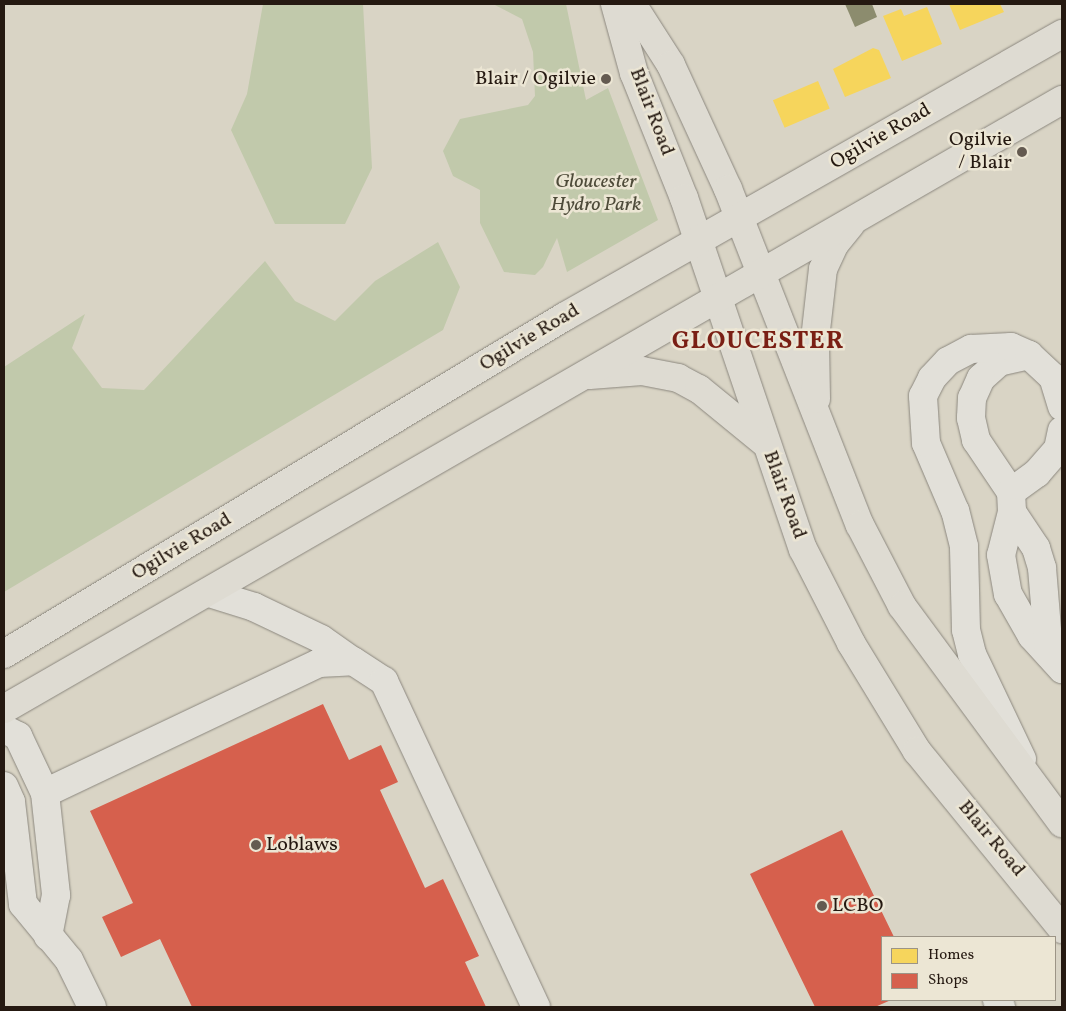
<!DOCTYPE html>
<html>
<head>
<meta charset="utf-8">
<style>
  body { margin:0 }
  #map { position:relative; width:1066px; height:1011px; overflow:hidden; background:#d9d4c5; font-family:Vollkorn,serif }
  div>[style] { position:absolute }
  .green>* { inset:0; background:#c1c9ab }
  .homes>* { inset:0; background:#f6d55c; transform-origin:0 0 }
  .shops>* { inset:0; background:#d6604d }
  .industry>* { inset:0; background:#8c8c6e }
  .roads { filter:drop-shadow(0 0 1px #8b877e) drop-shadow(0 0 1px #8b877e) }
  .minor>* { height:28px; margin:-14px; padding:0 14px; transform-origin:14px; border-radius:14px; background:#e2e0d9 }
  .major>* { height:28px; margin:-14px; padding:0 14px; transform-origin:14px; border-radius:14px; background:#dedbd2 }
  .dots>* { width:14px; height:14px; translate:-50% -50%; box-sizing:border-box; border:2px solid #ece6d4; border-radius:50% }
  span { translate:-50% -50%; white-space:nowrap; text-align:center; line-height:1.15; -webkit-text-stroke:5px #ece6d4; paint-order:stroke }
  .poi-label { font-size:20px; color:#251911 }
  .right { translate:-100% -50%; text-align:right }
  .left { translate:0 -50%; text-align:left }
  .street-label { font-size:20px; color:#251911 }
  .park-label { font-size:20px; color:#4e4b39; font-style:italic }
  .district-label { font-size:25px; color:#7a1f14; font-weight:700; letter-spacing:1px }
  .frame { position:absolute; inset:0; border:5px solid #251911; pointer-events:none }
  .legend { position:absolute; left:881px; top:936px; width:175px; height:65px; box-sizing:border-box; background:#ece6d4; border:1px solid #9c9486; margin:0; padding:6px 9px; list-style:none; font-size:15px; color:#251911 }
  .legend li { display:flex; align-items:center; gap:10px; height:25px }
  .legend b { width:25px; border:1px solid #9c9486 }
</style>
</head>
<body>
<div id="map">
  <div class="green">
    <i style="clip-path:polygon(263px 4px,363px 4px,372px 168px,345px 224px,275px 224px,231px 130px,247px 94px)"></i>
    <i style="clip-path:polygon(493px 4px,566px 4px,586px 100px,608px 88px,658px 220px,567px 272px,557px 238px,543px 267px,535px 275px,504px 272px,480px 223px,480px 190px,453px 176px,443px 151px,460px 119px,528px 105px,535px 96px,533px 52px,522px 19px)"></i>
    <i style="clip-path:polygon(438px 242px,460px 287px,443px 330px,4px 592px,4px 367px,85px 314px,72px 348px,102px 388px,144px 390px,265px 261px,295px 301px,335px 321px,375px 281px)"></i>
  </div>
  <div class="homes">
    <i style="clip-path:polygon(949px 4px,1000px 4px,1004px 12px,960px 30px)"></i>
    <i style="clip-path:polygon(927px 7px,942px 44px,902px 61px,883px 16px,901px 9px,904px 16px)"></i>
    <i style="clip-path:polygon(873px 48px,879px 50px,891px 78px,845px 97px,833px 69px)"></i>
    <i style="left:818px;top:81px;width:30px;height:49px;rotate:67deg"></i>
  </div>
  <div class="shops">
    <i style="clip-path:polygon(323px 704px,349px 760px,381px 745px,398px 782px,380px 790px,425px 888px,443px 879px,479px 956px,465px 962px,486px 1007px,192px 1007px,160px 939px,121px 957px,102px 917px,133px 903px,90px 811px)"></i>
    <i style="clip-path:polygon(842px 830px,894px 937px,882px 937px,882px 1000px,891px 1000px,875px 1007px,815px 1007px,750px 874px)"></i>
  </div>
  <div class="industry">
    <i style="clip-path:polygon(845px 4px,872px 4px,877px 17px,855px 27px)"></i>
  </div>
  <div class="roads">
    <div class="minor">
      <i style="left:1029px;top:355px;width:31px;rotate:167deg"></i>
      <i style="left:999px;top:362px;width:24px;rotate:138deg"></i>
      <i style="left:981px;top:378px;width:22px;rotate:114deg"></i>
      <i style="left:972px;top:398px;width:20px;rotate:93deg"></i>
      <i style="left:971px;top:418px;width:23px;rotate:77deg"></i>
      <i style="left:976px;top:440px;width:63px;rotate:56.1deg"></i>
      <i style="left:1011px;top:492px;width:20px;rotate:87deg"></i>
      <i style="left:1012px;top:512px;width:44px;rotate:104.3deg"></i>
      <i style="left:1001px;top:555px;width:40px;rotate:80deg"></i>
      <i style="left:1008px;top:594px;width:48px;rotate:60.3deg"></i>
      <i style="left:1032px;top:636px;width:45px;rotate:47.7deg"></i>
      <i style="left:1011px;top:492px;width:32px;rotate:-36deg"></i>
      <i style="left:1037px;top:473px;width:32px;rotate:-49deg"></i>
      <i style="left:1058px;top:449px;width:19px;rotate:-78deg"></i>
      <i style="left:1012px;top:512px;width:43px;rotate:56.3deg"></i>
      <i style="left:1036px;top:548px;width:21px;rotate:73deg"></i>
      <i style="left:1042px;top:568px;width:85px;rotate:85.3deg"></i>
      <i style="left:209px;top:593px;width:47px;rotate:17.3deg"></i>
      <i style="left:254px;top:607px;width:74px;rotate:25.5deg"></i>
      <i style="left:321px;top:639px;width:39px;rotate:35deg"></i>
      <i style="left:4px;top:729px;width:16px;rotate:27deg"></i>
      <i style="left:18px;top:736px;width:63px;rotate:64.7deg"></i>
      <i style="left:45px;top:793px;width:103px;rotate:83.8deg"></i>
      <i style="left:56px;top:895px;width:42px;rotate:101deg"></i>
      <i style="left:1022px;top:759px;width:116px;rotate:-115.5deg"></i>
      <i style="left:972px;top:654px;width:25px;rotate:-104deg"></i>
      <i style="left:966px;top:630px;width:84px;rotate:-91.4deg"></i>
      <i style="left:964px;top:546px;width:36px;rotate:-104deg"></i>
      <i style="left:955px;top:511px;width:74px;rotate:-113.1deg"></i>
      <i style="left:926px;top:443px;width:47px;rotate:-93.7deg"></i>
      <i style="left:923px;top:396px;width:20px;rotate:-63deg"></i>
      <i style="left:932px;top:378px;width:23px;rotate:-47deg"></i>
      <i style="left:948px;top:361px;width:26px;rotate:-28deg"></i>
      <i style="left:971px;top:349px;width:40px;rotate:-2.9deg"></i>
      <i style="left:1011px;top:347px;width:20px;rotate:24deg"></i>
      <i style="left:1029px;top:355px;width:33px;rotate:43deg"></i>
      <i style="left:1053px;top:377px;width:31px;rotate:73deg"></i>
      <i style="left:4px;top:786px;width:17px;rotate:66deg"></i>
      <i style="left:11px;top:802px;width:103px;rotate:83.3deg"></i>
      <i style="left:23px;top:904px;width:72px;rotate:50.6deg"></i>
      <i style="left:69px;top:960px;width:52px;rotate:63.9deg"></i>
      <i style="left:45px;top:793px;width:303px;rotate:-25.4deg"></i>
      <i style="left:319px;top:663px;width:34px;rotate:-3deg"></i>
      <i style="left:353px;top:661px;width:37px;rotate:33deg"></i>
      <i style="left:384px;top:681px;width:360px;rotate:65deg"></i>
      <i style="left:997px;top:1000px;width:8px;rotate:60deg"></i>
    </div>
    <div class="major">
      <i style="left:615px;top:4px;width:72px;rotate:74.6deg"></i>
      <i style="left:634px;top:73px;width:135px;rotate:68.2deg"></i>
      <i style="left:684px;top:198px;width:371px;rotate:71.3deg"></i>
      <i style="left:803px;top:549px;width:106px;rotate:62.9deg"></i>
      <i style="left:851px;top:643px;width:127px;rotate:58.6deg"></i>
      <i style="left:917px;top:751px;width:230px;rotate:50.8deg"></i>
      <i style="left:632px;top:4px;width:72px;rotate:57.4deg"></i>
      <i style="left:671px;top:65px;width:136px;rotate:65.3deg"></i>
      <i style="left:728px;top:189px;width:361px;rotate:68.6deg"></i>
      <i style="left:860px;top:525px;width:91px;rotate:62.6deg"></i>
      <i style="left:902px;top:606px;width:270px;rotate:53.6deg"></i>
      <i style="left:590px;top:375px;width:52px;rotate:-4.4deg"></i>
      <i style="left:642px;top:371px;width:37px;rotate:11deg"></i>
      <i style="left:678px;top:378px;width:24px;rotate:28deg"></i>
      <i style="left:699px;top:389px;width:84px;rotate:39.2deg"></i>
      <i style="left:816px;top:399px;width:60px;rotate:-91deg"></i>
      <i style="left:815px;top:339px;width:70px;rotate:-83.5deg"></i>
      <i style="left:823px;top:269px;width:26px;rotate:-65deg"></i>
      <i style="left:834px;top:245px;width:27px;rotate:-51deg"></i>
      <i style="left:4px;top:654px;width:654px;rotate:-31.04deg"></i>
      <i style="left:564px;top:317px;width:573px;rotate:-29.61deg"></i>
      <i style="left:4px;top:709px;width:1221px;rotate:-29.93deg"></i>
    </div>
  </div>
  <div class="dots">
    <i style="left:606px;top:79px;background:#645a50"></i>
    <i style="left:1022px;top:152px;background:#645a50"></i>
    <i style="left:256px;top:845px;background:#645a50"></i>
    <i style="left:822px;top:906px;background:#645a50"></i>
  </div>
  <div class="poi-label">
    <span class="right" style="left:596px;top:79px">Blair / Ogilvie</span>
    <span class="right" style="left:1012px;top:152px">Ogilvie<br>/ Blair</span>
    <span class="left" style="left:266px;top:845px">Loblaws</span>
    <span class="left" style="left:832px;top:906px">LCBO</span>
  </div>
  <div class="street-label">
    <span style="left:651px;top:112px;rotate:69deg">Blair Road</span>
    <span style="left:881px;top:137px;rotate:-30deg">Ogilvie Road</span>
    <span style="left:530px;top:338px;rotate:-31deg">Ogilvie Road</span>
    <span style="left:784px;top:495px;rotate:70deg">Blair Road</span>
    <span style="left:182px;top:547px;rotate:-31deg">Ogilvie Road</span>
    <span style="left:991px;top:839px;rotate:50deg">Blair Road</span>
  </div>
  <div class="park-label">
    <span style="left:596px;top:194px">Gloucester<br>Hydro Park</span>
  </div>
  <div class="district-label">
    <span style="left:758px;top:342px">GLOUCESTER</span>
  </div>
  <div class="frame"></div>
  <ul class="legend">
  <li><b style="height:14px;background:#f6d55c"></b>Homes</li>
  <li><b style="height:14px;background:#d6604d"></b>Shops</li>
  </ul>
</div>
</body>
</html>
